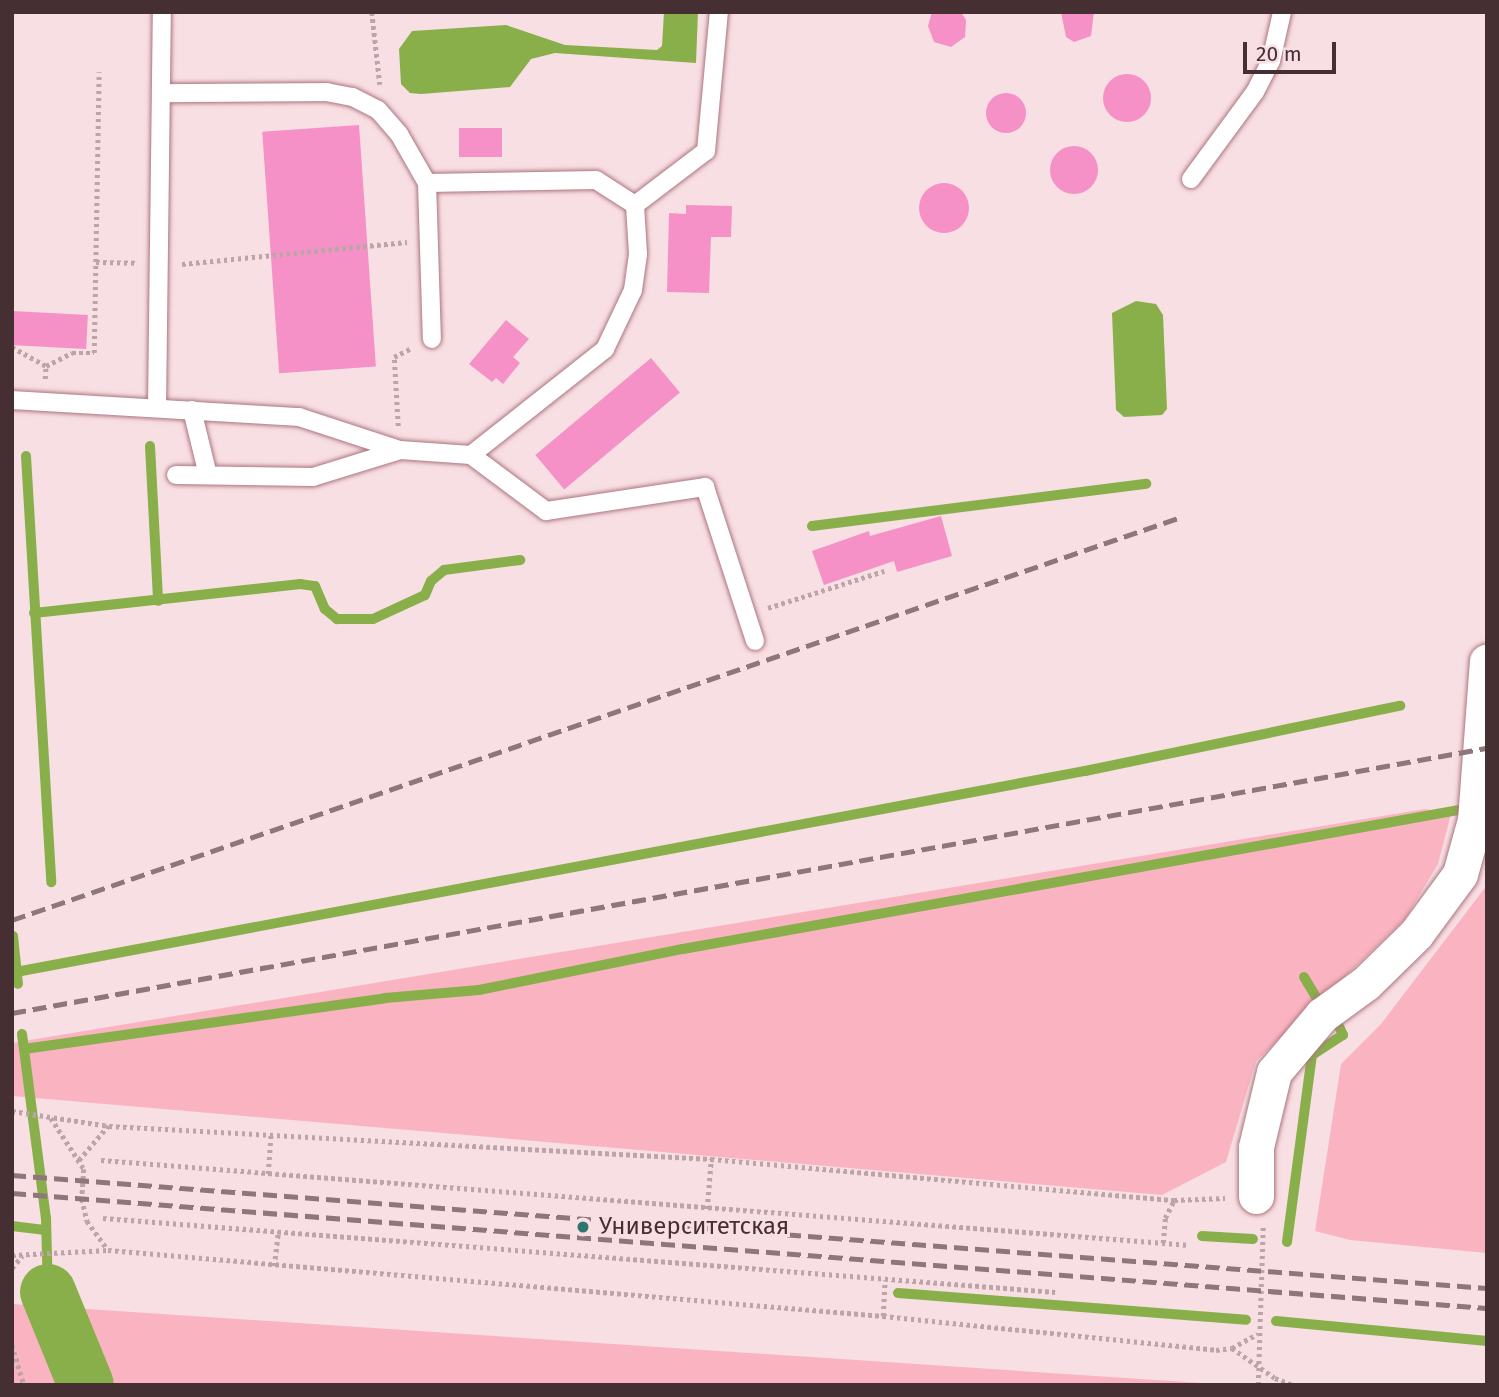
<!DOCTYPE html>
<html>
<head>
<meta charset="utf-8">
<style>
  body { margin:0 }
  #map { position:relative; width:1499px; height:1397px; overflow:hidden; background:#f8dfe3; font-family:"Fira Sans",sans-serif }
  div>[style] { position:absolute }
  .green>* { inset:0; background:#fab4c1 }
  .water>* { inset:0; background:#89af4b }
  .stream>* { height:10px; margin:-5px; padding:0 5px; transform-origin:5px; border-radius:5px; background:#89af4b }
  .river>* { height:56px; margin:-28px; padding:0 28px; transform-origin:28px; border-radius:28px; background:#89af4b }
  .building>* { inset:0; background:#f591c7; transform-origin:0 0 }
  .round { border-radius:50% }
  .path>* { height:4.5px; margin-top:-2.25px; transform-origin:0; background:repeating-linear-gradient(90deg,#bca4a8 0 3.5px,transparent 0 7px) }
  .roads { filter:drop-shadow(0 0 2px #ac757f) drop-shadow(0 0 2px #ac757f) }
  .service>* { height:18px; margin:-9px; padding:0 9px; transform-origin:9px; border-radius:9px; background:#fff }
  .minor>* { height:35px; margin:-17.5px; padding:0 17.5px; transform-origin:17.5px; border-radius:17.5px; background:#fff }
  .rail>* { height:5px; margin-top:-2.5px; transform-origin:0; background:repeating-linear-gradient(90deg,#8e767a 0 14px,transparent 0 21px) }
  .dots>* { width:19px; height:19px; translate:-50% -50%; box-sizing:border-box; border:4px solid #f8dfe3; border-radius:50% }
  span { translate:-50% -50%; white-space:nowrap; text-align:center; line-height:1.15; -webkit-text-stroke:6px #f8dfe3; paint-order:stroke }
  .poi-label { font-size:24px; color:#462f33 }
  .left { translate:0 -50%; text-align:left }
  .frame { position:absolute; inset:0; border:14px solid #462f33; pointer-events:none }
  .scale { position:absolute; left:1243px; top:42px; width:93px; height:32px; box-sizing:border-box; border:4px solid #462f33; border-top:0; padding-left:9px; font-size:21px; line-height:24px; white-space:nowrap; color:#462f33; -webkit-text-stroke:5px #f8dfe3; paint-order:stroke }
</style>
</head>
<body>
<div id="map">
  <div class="green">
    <i style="clip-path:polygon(1425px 809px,1451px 814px,1438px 864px,1405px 919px,1256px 1061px,1226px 1162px,1162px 1195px,12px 1096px,12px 1043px)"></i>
    <i style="clip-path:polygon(1487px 885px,1487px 1253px,1350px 1240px,1315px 1231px,1341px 1064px,1381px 1024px)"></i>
    <i style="clip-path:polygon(12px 1304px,1232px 1385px,12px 1385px)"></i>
  </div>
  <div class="water">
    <i style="clip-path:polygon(664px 12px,698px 12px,696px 63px,555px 53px,531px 59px,510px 87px,421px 94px,410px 93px,401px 84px,399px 49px,412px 31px,506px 25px,565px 45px,657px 50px,662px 46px)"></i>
    <i style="clip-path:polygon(1136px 301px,1156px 304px,1163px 315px,1167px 409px,1162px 415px,1124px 417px,1116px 410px,1112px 313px)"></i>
  </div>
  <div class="stream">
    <i style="left:150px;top:446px;width:155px;rotate:87deg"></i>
    <i style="left:26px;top:456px;width:427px;rotate:86.6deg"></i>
    <i style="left:812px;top:526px;width:337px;rotate:-7.2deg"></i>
    <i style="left:34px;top:613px;width:268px;rotate:-6.2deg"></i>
    <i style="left:300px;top:584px;width:15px;rotate:8deg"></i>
    <i style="left:315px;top:586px;width:25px;rotate:67deg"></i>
    <i style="left:325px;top:609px;width:16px;rotate:40deg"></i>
    <i style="left:337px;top:619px;width:36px"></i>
    <i style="left:373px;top:619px;width:57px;rotate:-24.8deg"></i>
    <i style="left:425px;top:595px;width:15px;rotate:-67deg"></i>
    <i style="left:431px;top:581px;width:17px;rotate:-40deg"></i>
    <i style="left:444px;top:570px;width:77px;rotate:-7.5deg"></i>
    <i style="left:13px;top:936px;width:48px;rotate:84.1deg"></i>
    <i style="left:16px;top:972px;width:1088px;rotate:-10.65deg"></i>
    <i style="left:1085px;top:771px;width:322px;rotate:-11.7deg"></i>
    <i style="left:1304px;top:977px;width:23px;rotate:59deg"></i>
    <i style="left:22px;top:1034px;width:186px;rotate:82.6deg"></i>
    <i style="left:46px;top:1218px;width:74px;rotate:88.5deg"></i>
    <i style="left:24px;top:1049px;width:365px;rotate:-8deg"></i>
    <i style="left:385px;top:998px;width:94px;rotate:-4.9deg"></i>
    <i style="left:479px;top:990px;width:208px;rotate:-11.4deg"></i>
    <i style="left:683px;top:949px;width:793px;rotate:-10.16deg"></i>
    <i style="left:12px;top:1226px;width:34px;rotate:7deg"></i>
    <i style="left:1202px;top:1236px;width:51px;rotate:3.4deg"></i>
    <i style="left:1287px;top:1242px;width:189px;rotate:-82.4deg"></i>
    <i style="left:1312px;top:1055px;width:37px;rotate:-33deg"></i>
    <i style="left:1343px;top:1035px;width:14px;rotate:-115deg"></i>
    <i style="left:898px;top:1293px;width:349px;rotate:4.4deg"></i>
    <i style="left:1276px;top:1321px;width:212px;rotate:5.4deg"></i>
  </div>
  <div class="river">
    <i style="left:48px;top:1292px;width:100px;rotate:67.8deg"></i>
  </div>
  <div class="building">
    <i style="clip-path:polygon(932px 12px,961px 12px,966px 20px,965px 37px,951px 47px,934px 42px,928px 26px)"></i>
    <i style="clip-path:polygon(1061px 12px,1094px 12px,1091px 36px,1074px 42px,1066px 37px)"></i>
    <i class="round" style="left:1103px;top:74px;width:48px;height:48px"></i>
    <i class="round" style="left:986px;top:93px;width:40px;height:40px"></i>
    <i style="left:359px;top:125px;width:242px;height:97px;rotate:86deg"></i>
    <i style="left:502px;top:128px;width:29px;height:43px;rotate:90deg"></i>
    <i class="round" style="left:1050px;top:146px;width:48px;height:48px"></i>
    <i class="round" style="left:919px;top:183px;width:50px;height:50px"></i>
    <i style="clip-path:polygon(686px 205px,732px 206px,731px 237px,711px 237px,709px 293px,667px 292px,669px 213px,686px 214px)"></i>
    <i style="left:12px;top:311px;width:76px;height:34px;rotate:3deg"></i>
    <i style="clip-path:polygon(506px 320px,529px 339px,513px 357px,520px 363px,503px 384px,496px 378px,492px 382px,469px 364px)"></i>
    <i style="left:651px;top:358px;width:45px;height:151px;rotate:50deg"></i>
    <i style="clip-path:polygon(941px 516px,952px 556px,897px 572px,894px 561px,824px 585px,812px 551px,869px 531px,870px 536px)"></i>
  </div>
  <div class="path">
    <i style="left:372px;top:12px;width:73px;rotate:83.7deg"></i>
    <i style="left:96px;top:262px;width:39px;rotate:1deg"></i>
    <i style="left:182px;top:264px;width:226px;rotate:-5.6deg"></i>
    <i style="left:12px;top:347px;width:39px;rotate:29deg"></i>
    <i style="left:45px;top:379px;width:13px;rotate:-86deg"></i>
    <i style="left:46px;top:366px;width:29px;rotate:-27deg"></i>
    <i style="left:72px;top:353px;width:22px"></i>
    <i style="left:94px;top:353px;width:281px;rotate:-89deg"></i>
    <i style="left:398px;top:426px;width:69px;rotate:-93.3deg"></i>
    <i style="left:394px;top:357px;width:20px;rotate:-27deg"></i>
    <i style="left:768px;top:608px;width:122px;rotate:-17.7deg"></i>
    <i style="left:12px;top:1111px;width:98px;rotate:8.8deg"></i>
    <i style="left:109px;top:1126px;width:603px;rotate:3.14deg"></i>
    <i style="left:711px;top:1159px;width:465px;rotate:5.1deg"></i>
    <i style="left:1174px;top:1200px;width:51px;rotate:-2.2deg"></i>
    <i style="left:51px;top:1118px;width:61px;rotate:57.1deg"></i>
    <i style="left:84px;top:1169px;width:30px;rotate:94deg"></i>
    <i style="left:82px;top:1199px;width:23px;rotate:77deg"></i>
    <i style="left:87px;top:1221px;width:34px;rotate:54deg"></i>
    <i style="left:79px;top:1160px;width:45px;rotate:-49.5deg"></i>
    <i style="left:101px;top:1160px;width:1092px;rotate:4.46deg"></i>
    <i style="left:268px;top:1174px;width:39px;rotate:-86deg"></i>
    <i style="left:707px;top:1209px;width:50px;rotate:-85.4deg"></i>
    <i style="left:103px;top:1218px;width:955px;rotate:4.44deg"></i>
    <i style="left:1163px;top:1243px;width:25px;rotate:-85deg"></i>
    <i style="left:1165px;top:1218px;width:20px;rotate:-63deg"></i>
    <i style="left:12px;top:1255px;width:96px;rotate:-3deg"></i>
    <i style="left:108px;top:1250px;width:778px;rotate:4.87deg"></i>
    <i style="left:883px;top:1316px;width:335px;rotate:5.8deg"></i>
    <i style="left:1216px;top:1350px;width:16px;rotate:-7deg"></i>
    <i style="left:1232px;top:1348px;width:29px;rotate:-29deg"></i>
    <i style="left:274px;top:1266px;width:33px;rotate:-83deg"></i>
    <i style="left:12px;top:1268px;width:16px;rotate:-50deg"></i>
    <i style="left:883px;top:1316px;width:36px;rotate:-87deg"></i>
    <i style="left:12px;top:1345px;width:42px;rotate:73.3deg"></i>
    <i style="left:1232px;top:1348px;width:52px;rotate:34.9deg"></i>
    <i style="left:1275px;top:1378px;width:19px;rotate:21deg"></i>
    <i style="left:1258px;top:1385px;width:160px;rotate:-88.2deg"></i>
  </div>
  <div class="roads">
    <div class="service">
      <i style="left:1191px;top:179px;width:108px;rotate:-53.7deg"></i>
      <i style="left:1255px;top:92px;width:35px;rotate:-63deg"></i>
      <i style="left:1271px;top:61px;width:50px;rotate:-77.3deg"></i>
      <i style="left:427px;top:183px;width:156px;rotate:88.2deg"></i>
      <i style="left:635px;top:205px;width:89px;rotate:-37.3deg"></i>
      <i style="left:706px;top:151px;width:140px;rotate:-84.7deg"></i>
      <i style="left:12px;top:400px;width:288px;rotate:3.4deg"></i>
      <i style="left:299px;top:417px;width:106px;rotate:18.1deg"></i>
      <i style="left:400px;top:450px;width:71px;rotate:4deg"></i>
      <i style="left:471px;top:455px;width:171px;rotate:-38.3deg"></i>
      <i style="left:605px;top:349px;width:65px;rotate:-64.6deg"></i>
      <i style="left:633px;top:290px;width:36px;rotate:-82deg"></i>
      <i style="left:638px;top:254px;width:49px;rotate:-93.5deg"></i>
      <i style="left:635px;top:205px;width:46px;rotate:-147.3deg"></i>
      <i style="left:596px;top:180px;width:169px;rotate:179deg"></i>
      <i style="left:427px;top:183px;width:56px;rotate:-119.7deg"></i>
      <i style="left:399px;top:134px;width:32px;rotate:-131deg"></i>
      <i style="left:378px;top:110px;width:29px;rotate:-153deg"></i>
      <i style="left:352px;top:97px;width:25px;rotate:-169deg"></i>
      <i style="left:327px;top:92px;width:163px;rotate:179.6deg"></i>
      <i style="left:157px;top:408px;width:396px;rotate:-89.3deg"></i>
      <i style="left:192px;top:410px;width:67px;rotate:76.2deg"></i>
      <i style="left:471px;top:455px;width:94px;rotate:36.7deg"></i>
      <i style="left:546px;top:511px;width:161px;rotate:-8.6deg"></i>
      <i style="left:705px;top:487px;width:162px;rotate:72deg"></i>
      <i style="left:176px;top:475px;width:137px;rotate:0.8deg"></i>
      <i style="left:313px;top:477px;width:91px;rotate:-17.2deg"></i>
    </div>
    <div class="minor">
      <i style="left:1256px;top:1196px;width:49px;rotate:-90deg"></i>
      <i style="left:1256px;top:1147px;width:77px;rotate:-76.5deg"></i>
      <i style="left:1274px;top:1072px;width:75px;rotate:-49.9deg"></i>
      <i style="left:1322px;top:1015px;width:54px;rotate:-36deg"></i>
      <i style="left:1366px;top:983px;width:70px;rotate:-44.4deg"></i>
      <i style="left:1416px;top:934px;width:74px;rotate:-53.7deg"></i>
      <i style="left:1460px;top:874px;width:56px;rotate:-74.5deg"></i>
      <i style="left:1475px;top:820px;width:159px;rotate:-85.7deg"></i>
    </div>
  </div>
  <div class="rail">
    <i style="left:12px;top:920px;width:1237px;rotate:-19.02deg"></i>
    <i style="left:12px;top:1013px;width:1499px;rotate:-10.19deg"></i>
    <i style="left:12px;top:1175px;width:1479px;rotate:4.38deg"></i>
    <i style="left:12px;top:1193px;width:1479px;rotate:4.46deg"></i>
  </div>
  <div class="dots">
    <i style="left:583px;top:1227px;background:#2d756f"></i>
  </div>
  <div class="poi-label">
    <span class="left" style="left:599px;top:1227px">Университетская</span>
  </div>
  <div class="frame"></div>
  <div class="scale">20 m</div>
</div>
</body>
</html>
